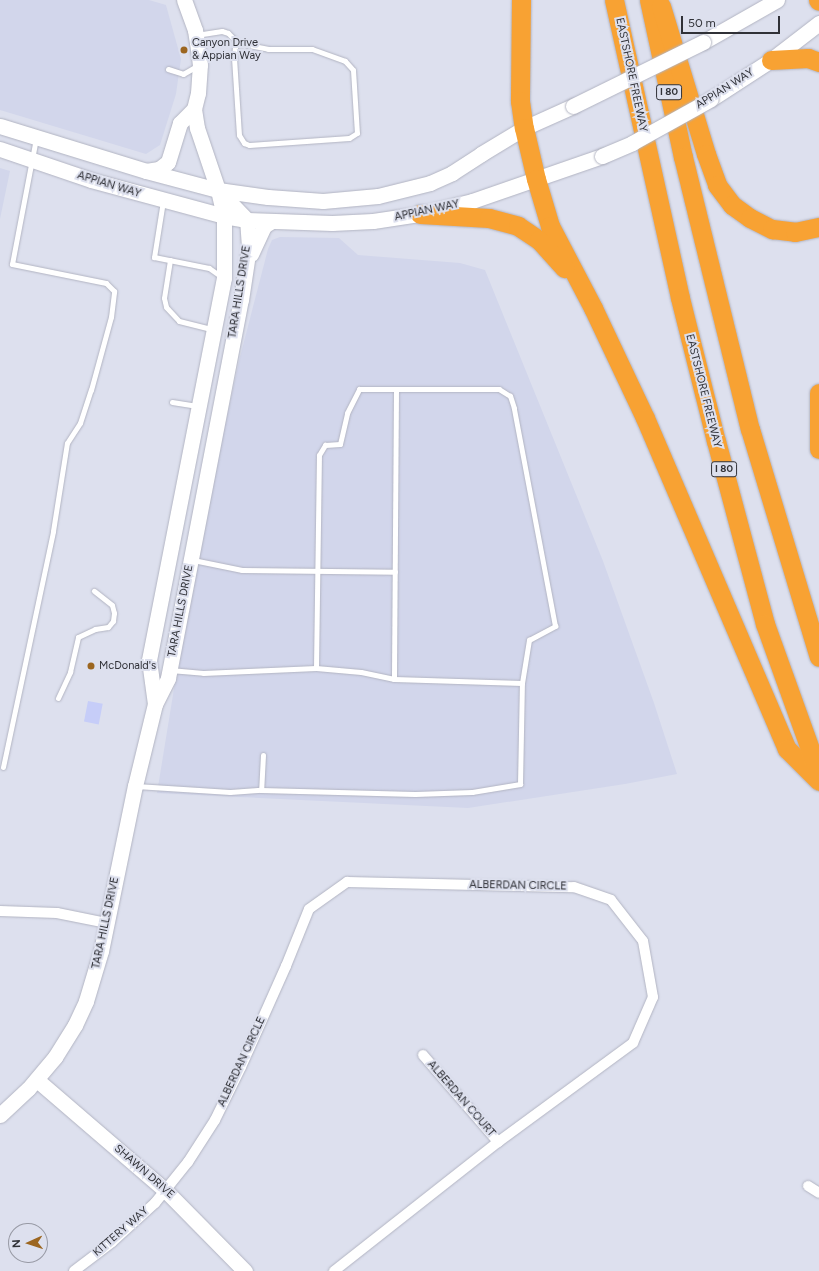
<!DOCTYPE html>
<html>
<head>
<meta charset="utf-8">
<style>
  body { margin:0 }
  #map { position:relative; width:819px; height:1271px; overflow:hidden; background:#dde0ee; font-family:Figtree,sans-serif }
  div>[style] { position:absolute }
  .built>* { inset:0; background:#d2d6eb }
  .green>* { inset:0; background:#c6cdf8; transform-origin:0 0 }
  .roads { filter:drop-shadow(0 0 1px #b2b4c2) drop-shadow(0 0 1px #b2b4c2) }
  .lane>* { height:5px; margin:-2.5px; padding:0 2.5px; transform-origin:2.5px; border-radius:2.5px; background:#fff }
  .street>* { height:10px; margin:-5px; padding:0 5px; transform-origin:5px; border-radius:5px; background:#fff }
  .secondary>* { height:15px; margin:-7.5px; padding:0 7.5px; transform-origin:7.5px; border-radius:7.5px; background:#fff }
  .highway>* { height:19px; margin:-9.5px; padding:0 9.5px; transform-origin:9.5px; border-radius:9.5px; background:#f8a233 }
  .bridges { filter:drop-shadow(0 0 1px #b2b4c2) drop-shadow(0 0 1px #b2b4c2) }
  .secondary-bridge>* { height:15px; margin:-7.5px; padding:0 7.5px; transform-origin:7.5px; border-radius:7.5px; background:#fff }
  .dots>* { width:11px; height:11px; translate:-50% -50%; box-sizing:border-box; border:2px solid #dde0ee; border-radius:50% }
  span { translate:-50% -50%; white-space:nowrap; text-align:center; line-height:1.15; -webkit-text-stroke:4px #dde0ee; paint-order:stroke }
  .shield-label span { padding:1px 3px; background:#dde0ee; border:1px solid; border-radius:3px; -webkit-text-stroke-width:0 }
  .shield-label { font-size:10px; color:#303137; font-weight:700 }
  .poi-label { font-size:11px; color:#303137 }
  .left { translate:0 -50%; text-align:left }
  .street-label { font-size:11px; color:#303137 }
  .north { position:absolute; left:8px; top:1223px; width:40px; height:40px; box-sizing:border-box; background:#dde0ee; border:1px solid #989aa5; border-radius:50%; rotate:267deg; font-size:11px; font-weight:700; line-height:16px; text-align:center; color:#303137 }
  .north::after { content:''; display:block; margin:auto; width:14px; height:18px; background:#9c6620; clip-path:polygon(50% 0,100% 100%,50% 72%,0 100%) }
  .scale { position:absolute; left:681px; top:16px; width:99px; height:18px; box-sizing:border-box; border:2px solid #303137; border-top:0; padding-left:5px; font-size:12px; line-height:14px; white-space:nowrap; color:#303137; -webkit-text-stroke:3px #dde0ee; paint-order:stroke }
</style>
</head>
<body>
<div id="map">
  <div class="built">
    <i style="clip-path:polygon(0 0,149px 0,166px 5px,181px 59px,176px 94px,160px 145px,146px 154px,0 110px)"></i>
    <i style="clip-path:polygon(0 168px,10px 171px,0 219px)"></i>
    <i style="clip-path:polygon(280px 237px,339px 238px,358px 255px,460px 263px,485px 270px,603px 561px,654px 703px,677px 774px,625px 784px,468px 808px,157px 793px,194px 566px,240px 357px,268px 249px,272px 240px)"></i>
  </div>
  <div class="green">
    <i style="left:88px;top:701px;width:15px;height:21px;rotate:11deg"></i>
  </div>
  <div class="roads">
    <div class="lane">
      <i style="left:196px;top:35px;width:26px;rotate:-9deg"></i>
      <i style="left:222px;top:31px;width:6px;rotate:18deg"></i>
      <i style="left:228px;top:33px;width:14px;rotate:45deg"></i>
      <i style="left:238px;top:43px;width:31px;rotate:11deg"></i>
      <i style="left:268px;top:49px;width:44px"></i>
      <i style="left:312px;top:49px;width:35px;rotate:20deg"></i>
      <i style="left:345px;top:61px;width:12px;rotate:48deg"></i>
      <i style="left:353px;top:70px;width:63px;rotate:86.4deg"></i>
      <i style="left:357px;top:133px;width:9px;rotate:148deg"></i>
      <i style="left:349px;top:138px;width:100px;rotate:176deg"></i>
      <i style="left:249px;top:145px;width:5px;rotate:-158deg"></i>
      <i style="left:244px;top:143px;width:9px;rotate:-122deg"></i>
      <i style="left:239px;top:135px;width:77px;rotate:-93.7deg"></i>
      <i style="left:234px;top:58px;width:11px;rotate:-85deg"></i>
      <i style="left:235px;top:47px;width:5px;rotate:-53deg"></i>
      <i style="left:168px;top:69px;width:16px;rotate:18deg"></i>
      <i style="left:183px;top:74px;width:16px;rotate:-30deg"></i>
      <i style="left:163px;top:201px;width:57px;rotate:99.1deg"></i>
      <i style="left:154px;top:257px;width:56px;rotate:11.3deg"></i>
      <i style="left:209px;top:268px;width:16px;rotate:35deg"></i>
      <i style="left:170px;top:260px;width:38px;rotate:99deg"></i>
      <i style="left:164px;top:298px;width:9px;rotate:77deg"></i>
      <i style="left:166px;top:307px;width:19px;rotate:47deg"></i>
      <i style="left:179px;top:321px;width:34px;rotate:14deg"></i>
      <i style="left:172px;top:402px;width:24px;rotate:9deg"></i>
      <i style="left:193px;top:560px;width:50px;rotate:11.5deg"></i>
      <i style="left:242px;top:570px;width:153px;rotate:0.7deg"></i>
      <i style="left:316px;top:668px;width:213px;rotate:-89.2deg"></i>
      <i style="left:319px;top:455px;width:12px;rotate:-59deg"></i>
      <i style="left:325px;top:445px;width:15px;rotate:-4deg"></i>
      <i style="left:340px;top:444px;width:32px;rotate:-77deg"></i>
      <i style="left:347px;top:413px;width:27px;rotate:-63deg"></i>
      <i style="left:359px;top:389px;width:37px"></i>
      <i style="left:170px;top:670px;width:33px;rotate:5deg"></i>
      <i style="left:203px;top:673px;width:113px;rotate:-2.5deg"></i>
      <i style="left:316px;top:668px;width:45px;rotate:5.1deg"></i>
      <i style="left:361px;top:672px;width:34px;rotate:12deg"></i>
      <i style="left:394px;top:679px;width:128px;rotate:1.8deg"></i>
      <i style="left:58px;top:698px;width:29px;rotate:-65deg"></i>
      <i style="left:70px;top:672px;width:36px;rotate:-77deg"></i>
      <i style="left:78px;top:637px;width:19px;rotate:-25deg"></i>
      <i style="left:95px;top:629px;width:13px;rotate:-9deg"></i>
      <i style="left:108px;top:627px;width:8px;rotate:-50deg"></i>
      <i style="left:113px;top:621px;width:8px;rotate:-83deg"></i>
      <i style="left:114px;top:613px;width:8px;rotate:-104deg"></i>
      <i style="left:112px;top:605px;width:23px;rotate:-142deg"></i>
      <i style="left:263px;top:755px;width:35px;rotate:93deg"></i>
      <i style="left:261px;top:790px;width:154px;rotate:1.5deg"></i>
      <i style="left:415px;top:794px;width:57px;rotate:-2deg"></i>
      <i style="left:472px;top:792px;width:49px;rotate:-9.5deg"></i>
      <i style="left:520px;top:784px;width:101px;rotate:-88.9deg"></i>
      <i style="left:522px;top:683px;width:44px;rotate:-80.8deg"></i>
      <i style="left:529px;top:640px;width:30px;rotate:-28deg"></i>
      <i style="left:555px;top:626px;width:222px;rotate:-100.7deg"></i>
      <i style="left:514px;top:408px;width:13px;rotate:-108deg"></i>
      <i style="left:510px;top:396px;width:13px;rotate:-148deg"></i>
      <i style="left:499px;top:389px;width:103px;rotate:180deg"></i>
      <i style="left:396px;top:389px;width:290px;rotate:90.4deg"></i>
      <i style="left:3px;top:767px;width:241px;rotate:-78deg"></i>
      <i style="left:53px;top:531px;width:89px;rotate:-81deg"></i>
      <i style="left:67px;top:443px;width:24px;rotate:-57deg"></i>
      <i style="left:80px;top:423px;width:35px;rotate:-72deg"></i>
      <i style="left:91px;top:390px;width:76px;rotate:-74.7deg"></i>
      <i style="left:111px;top:317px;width:26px;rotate:-83deg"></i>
      <i style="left:114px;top:291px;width:11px;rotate:-135deg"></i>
      <i style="left:106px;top:283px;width:96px;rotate:-168.6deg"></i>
      <i style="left:12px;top:264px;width:128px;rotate:-79.2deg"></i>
      <i style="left:136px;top:786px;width:94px;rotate:3.7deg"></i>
      <i style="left:230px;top:792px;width:31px;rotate:-4deg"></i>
    </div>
    <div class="street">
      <i style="left:0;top:911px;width:57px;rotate:2deg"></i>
      <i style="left:57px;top:913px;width:50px;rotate:11.5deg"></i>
      <i style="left:423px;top:1055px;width:115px;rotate:49.2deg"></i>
      <i style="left:808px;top:1186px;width:13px;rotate:32deg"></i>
      <i style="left:74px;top:1271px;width:48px;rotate:-37.3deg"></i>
      <i style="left:112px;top:1242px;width:58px;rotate:-42.2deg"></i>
      <i style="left:155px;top:1203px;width:53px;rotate:-51.2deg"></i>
      <i style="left:188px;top:1162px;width:50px;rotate:-57.3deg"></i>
      <i style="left:215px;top:1120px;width:59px;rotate:-63.9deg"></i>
      <i style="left:241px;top:1067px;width:111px;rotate:-66deg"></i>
      <i style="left:286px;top:966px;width:61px;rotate:-68deg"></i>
      <i style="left:309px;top:909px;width:47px;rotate:-35.4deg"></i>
      <i style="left:347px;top:882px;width:227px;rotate:1.3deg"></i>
      <i style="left:574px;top:887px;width:39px;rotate:19deg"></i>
      <i style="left:611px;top:900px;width:52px;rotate:52deg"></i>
      <i style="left:643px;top:941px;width:57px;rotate:79.9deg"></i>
      <i style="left:653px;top:997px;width:50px;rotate:113.5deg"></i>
      <i style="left:633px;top:1043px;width:167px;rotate:143.7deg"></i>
      <i style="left:498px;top:1142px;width:209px;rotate:141.8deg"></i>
    </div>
    <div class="secondary">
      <i style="left:703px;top:42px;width:85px;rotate:-29.6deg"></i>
      <i style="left:711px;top:99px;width:72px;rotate:-33deg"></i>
      <i style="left:771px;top:60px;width:61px;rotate:-37.6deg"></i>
      <i style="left:0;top:126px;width:153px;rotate:17.1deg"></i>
      <i style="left:146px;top:171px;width:74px;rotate:14.8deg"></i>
      <i style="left:218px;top:190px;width:50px;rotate:8deg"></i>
      <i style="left:268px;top:197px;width:55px;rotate:4.2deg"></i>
      <i style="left:323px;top:201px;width:55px;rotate:-5.2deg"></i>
      <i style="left:378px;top:196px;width:54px;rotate:-14deg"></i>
      <i style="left:430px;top:183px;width:24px;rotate:-24deg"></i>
      <i style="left:452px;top:173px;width:35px;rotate:-33deg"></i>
      <i style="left:481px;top:154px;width:50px;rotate:-31.2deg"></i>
      <i style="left:524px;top:128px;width:54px;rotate:-24.2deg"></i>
      <i style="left:0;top:149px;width:96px;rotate:18.8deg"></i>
      <i style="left:91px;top:180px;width:138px;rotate:15.1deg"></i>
      <i style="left:224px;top:216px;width:23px;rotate:10deg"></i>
      <i style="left:247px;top:220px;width:85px;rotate:2deg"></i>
      <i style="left:332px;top:223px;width:41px;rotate:-2.8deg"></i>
      <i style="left:373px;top:221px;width:48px;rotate:-8.5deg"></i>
      <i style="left:420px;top:214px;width:54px;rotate:-14deg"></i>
      <i style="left:472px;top:201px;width:138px;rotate:-19.1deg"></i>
      <i style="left:146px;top:171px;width:13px;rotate:-9deg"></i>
      <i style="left:159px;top:169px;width:11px;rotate:-38deg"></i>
      <i style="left:168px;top:162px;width:41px;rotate:-72.9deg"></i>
      <i style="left:180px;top:123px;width:20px;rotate:-45deg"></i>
      <i style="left:251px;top:254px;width:31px;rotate:-65deg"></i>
      <i style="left:264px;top:226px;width:9px;rotate:-32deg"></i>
      <i style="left:155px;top:704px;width:44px;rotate:-97.8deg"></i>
      <i style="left:149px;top:660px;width:389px;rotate:-78.9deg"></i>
      <i style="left:224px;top:278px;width:62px;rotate:-90deg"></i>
      <i style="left:224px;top:216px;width:27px;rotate:-103deg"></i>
      <i style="left:218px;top:190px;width:65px;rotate:-108.7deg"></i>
      <i style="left:197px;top:128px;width:19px;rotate:-99deg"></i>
      <i style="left:194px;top:109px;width:16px;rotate:-76deg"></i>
      <i style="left:198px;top:93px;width:28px;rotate:-86deg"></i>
      <i style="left:200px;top:65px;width:16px;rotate:-97deg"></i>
      <i style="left:198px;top:49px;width:19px;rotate:-99deg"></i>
      <i style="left:195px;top:30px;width:32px;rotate:-110deg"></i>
      <i style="left:37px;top:1080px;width:169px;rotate:40.7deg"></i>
      <i style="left:165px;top:1190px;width:114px;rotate:45.4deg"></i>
      <i style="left:0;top:1115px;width:38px;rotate:-43deg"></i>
      <i style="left:28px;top:1089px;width:42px;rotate:-49.8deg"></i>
      <i style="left:55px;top:1057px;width:38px;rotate:-58deg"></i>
      <i style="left:75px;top:1025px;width:26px;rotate:-65deg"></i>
      <i style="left:86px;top:1001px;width:52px;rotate:-73.3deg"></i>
      <i style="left:101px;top:951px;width:168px;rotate:-78.4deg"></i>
      <i style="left:135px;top:786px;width:84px;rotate:-76.3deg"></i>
      <i style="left:155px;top:704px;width:29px;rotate:-63deg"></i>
      <i style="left:168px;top:678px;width:385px;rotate:-79.1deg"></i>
      <i style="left:241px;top:300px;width:54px;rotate:-81.4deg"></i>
      <i style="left:249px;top:247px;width:27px;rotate:-94deg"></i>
      <i style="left:247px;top:220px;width:42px;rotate:-134deg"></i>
    </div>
    <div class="highway">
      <i style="left:521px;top:0;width:101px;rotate:90.6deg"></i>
      <i style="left:520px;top:101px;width:27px;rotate:82deg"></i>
      <i style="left:524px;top:128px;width:52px;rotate:76.8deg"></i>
      <i style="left:536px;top:179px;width:49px;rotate:73.4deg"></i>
      <i style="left:550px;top:226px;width:93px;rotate:62.3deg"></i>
      <i style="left:593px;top:308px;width:122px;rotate:64.7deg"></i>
      <i style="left:645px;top:418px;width:360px;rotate:66.8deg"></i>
      <i style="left:787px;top:749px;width:45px;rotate:45deg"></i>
      <i style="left:614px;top:0;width:305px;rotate:77.5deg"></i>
      <i style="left:680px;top:298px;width:147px;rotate:75.9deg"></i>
      <i style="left:716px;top:441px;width:189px;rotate:75deg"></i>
      <i style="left:765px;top:624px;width:159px;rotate:70.2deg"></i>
      <i style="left:649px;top:0;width:161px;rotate:77.8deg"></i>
      <i style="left:683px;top:157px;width:280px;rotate:76.2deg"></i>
      <i style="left:750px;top:429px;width:238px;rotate:73.2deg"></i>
      <i style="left:818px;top:0;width:1px;rotate:45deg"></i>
      <i style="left:661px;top:6px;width:155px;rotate:73.1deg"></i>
      <i style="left:706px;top:154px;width:33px;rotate:70deg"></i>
      <i style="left:717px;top:185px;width:25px;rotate:53deg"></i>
      <i style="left:732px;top:205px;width:22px;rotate:36deg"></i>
      <i style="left:750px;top:218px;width:25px;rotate:27deg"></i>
      <i style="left:772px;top:229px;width:23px;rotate:7deg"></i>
      <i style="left:795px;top:232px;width:25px;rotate:-12deg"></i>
      <i style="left:771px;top:60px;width:37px;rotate:-3deg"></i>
      <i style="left:808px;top:58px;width:12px;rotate:20deg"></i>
      <i style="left:420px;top:214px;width:69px;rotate:3.3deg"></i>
      <i style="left:489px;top:218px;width:30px;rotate:15deg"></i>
      <i style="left:518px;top:226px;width:25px;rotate:34deg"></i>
      <i style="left:539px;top:240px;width:38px;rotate:48deg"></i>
      <i style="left:819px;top:393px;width:56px;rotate:90deg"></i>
    </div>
  </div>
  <div class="bridges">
    <div class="secondary-bridge">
      <i style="left:573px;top:106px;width:145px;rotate:-26.2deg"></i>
      <i style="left:602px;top:156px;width:33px;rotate:-23deg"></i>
      <i style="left:632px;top:143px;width:90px;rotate:-29.1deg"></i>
    </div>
  </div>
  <div class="dots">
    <i style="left:184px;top:50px;background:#9c6620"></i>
    <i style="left:91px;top:666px;background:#9c6620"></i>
  </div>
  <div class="shield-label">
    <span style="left:669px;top:92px">I 80</span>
    <span style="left:724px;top:469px">I 80</span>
  </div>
  <div class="poi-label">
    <span class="left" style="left:192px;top:50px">Canyon Drive<br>&amp; Appian Way</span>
    <span class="left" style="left:99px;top:666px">McDonald's</span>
  </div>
  <div class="street-label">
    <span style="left:631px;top:75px;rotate:78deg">EASTSHORE FREEWAY</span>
    <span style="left:725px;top:89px;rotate:-32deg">APPIAN WAY</span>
    <span style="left:109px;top:185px;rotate:17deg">APPIAN WAY</span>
    <span style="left:427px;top:211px;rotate:-12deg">APPIAN WAY</span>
    <span style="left:240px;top:292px;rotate:-81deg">TARA HILLS DRIVE</span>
    <span style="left:703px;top:391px;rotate:76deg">EASTSHORE FREEWAY</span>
    <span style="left:181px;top:611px;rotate:-79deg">TARA HILLS DRIVE</span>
    <span style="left:518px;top:886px;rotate:1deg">ALBERDAN CIRCLE</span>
    <span style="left:106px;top:923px;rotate:-78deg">TARA HILLS DRIVE</span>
    <span style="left:242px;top:1062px;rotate:-65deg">ALBERDAN CIRCLE</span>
    <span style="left:461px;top:1099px;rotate:49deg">ALBERDAN COURT</span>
    <span style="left:144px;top:1172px;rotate:41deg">SHAWN DRIVE</span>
    <span style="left:121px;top:1232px;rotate:-41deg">KITTERY WAY</span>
  </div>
  <div class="north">N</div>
  <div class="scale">50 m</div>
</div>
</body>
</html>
